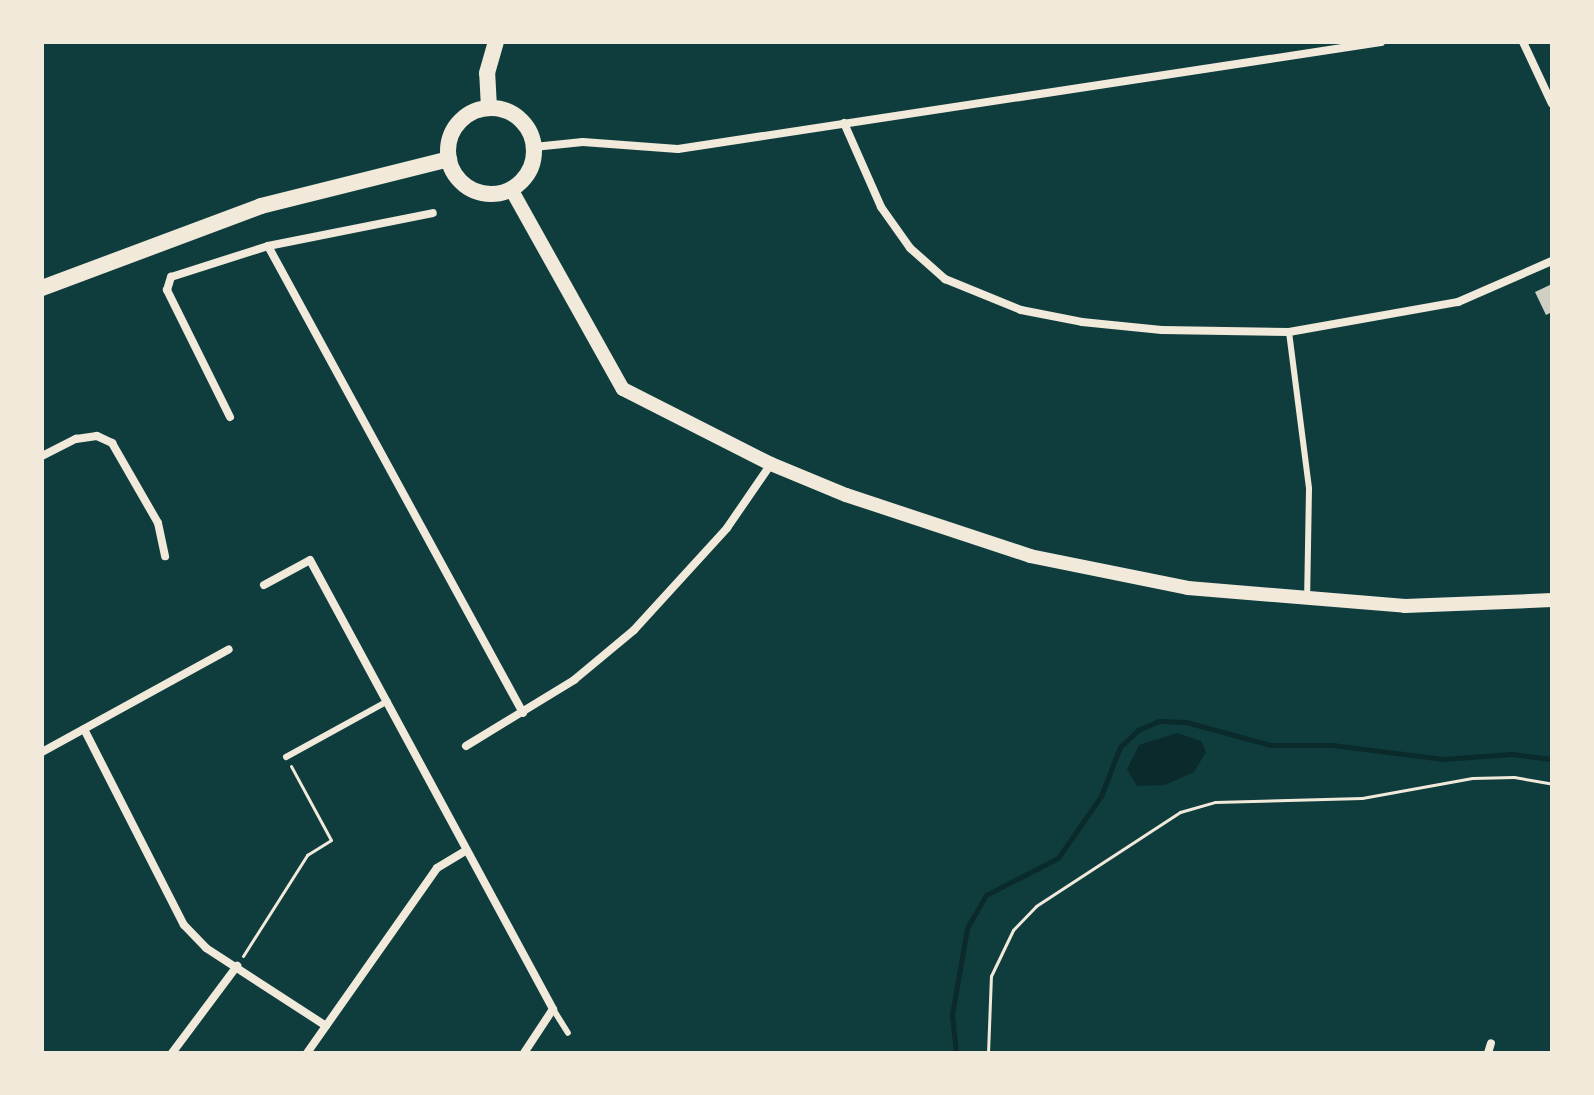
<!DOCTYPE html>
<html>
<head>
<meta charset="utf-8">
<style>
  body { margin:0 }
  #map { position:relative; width:1594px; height:1095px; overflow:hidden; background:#0f3d3e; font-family:Roboto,sans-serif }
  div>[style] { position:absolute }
  .water>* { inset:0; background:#0a2a2b }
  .stream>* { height:5px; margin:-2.5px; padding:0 2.5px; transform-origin:2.5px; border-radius:2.5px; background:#0a2a2b }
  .building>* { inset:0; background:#cfcfc3 }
  .path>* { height:3px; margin:-1.5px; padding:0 1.5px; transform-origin:1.5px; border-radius:1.5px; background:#f1e9da }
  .service>* { height:6px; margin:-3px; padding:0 3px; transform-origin:3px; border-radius:3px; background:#f1e9da }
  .minor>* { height:8px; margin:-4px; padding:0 4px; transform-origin:4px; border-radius:4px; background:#f1e9da }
  .tertiary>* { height:14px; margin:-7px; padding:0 7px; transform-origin:7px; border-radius:7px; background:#f1e9da }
  .secondary>* { height:16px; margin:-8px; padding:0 8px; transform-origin:8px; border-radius:8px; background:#f1e9da }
  .secondary>.ring { margin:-8px; padding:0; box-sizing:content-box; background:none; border:16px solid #f1e9da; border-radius:50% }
  span { translate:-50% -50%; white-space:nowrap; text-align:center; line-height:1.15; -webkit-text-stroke:8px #f1e9da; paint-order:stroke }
  .frame { position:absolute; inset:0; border:44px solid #f1e9da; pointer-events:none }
</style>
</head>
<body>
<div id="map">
  <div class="water">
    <i style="clip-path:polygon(1177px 733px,1201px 741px,1206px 752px,1194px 772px,1165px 785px,1137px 786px,1127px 769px,1139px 745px)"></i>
  </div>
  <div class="stream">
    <i style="left:956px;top:1053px;width:38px;rotate:-96deg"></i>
    <i style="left:952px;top:1015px;width:88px;rotate:-80.2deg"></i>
    <i style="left:967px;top:928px;width:38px;rotate:-60deg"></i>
    <i style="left:986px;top:895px;width:81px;rotate:-27.2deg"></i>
    <i style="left:1058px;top:858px;width:75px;rotate:-55.3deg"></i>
    <i style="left:1101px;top:796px;width:53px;rotate:-68.8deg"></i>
    <i style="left:1120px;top:747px;width:25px;rotate:-43deg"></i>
    <i style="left:1138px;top:730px;width:23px;rotate:-23deg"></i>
    <i style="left:1159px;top:721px;width:27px;rotate:2deg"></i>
    <i style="left:1186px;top:722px;width:87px;rotate:15.3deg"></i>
    <i style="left:1270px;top:745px;width:62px"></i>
    <i style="left:1332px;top:745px;width:112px;rotate:7.2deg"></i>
    <i style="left:1443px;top:759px;width:69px;rotate:-4.1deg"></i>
    <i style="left:1512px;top:754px;width:40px;rotate:7.1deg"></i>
  </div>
  <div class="building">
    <i style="clip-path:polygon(1552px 284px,1552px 312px,1546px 315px,1535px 292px)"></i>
  </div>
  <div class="path">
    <i style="left:243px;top:956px;width:120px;rotate:-57.6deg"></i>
    <i style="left:307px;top:855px;width:28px;rotate:-32deg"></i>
    <i style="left:331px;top:840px;width:84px;rotate:-118.4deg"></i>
    <i style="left:988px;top:1053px;width:77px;rotate:-87.8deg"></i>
    <i style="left:991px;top:976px;width:51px;rotate:-64.4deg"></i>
    <i style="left:1013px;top:930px;width:33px;rotate:-46deg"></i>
    <i style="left:1036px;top:906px;width:172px;rotate:-33.1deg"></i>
    <i style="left:1180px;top:812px;width:36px;rotate:-16deg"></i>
    <i style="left:1215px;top:802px;width:147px;rotate:-1.6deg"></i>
    <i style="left:1362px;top:798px;width:112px;rotate:-10.3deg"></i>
    <i style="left:1472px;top:778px;width:42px;rotate:-1.4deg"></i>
    <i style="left:1514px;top:777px;width:39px;rotate:10deg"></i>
  </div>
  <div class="service">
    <i style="left:1289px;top:332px;width:158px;rotate:82.7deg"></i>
    <i style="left:1309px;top:489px;width:110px;rotate:91deg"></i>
    <i style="left:286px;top:757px;width:116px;rotate:-28.8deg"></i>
    <i style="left:553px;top:1009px;width:28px;rotate:58deg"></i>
  </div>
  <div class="minor">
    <i style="left:1523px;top:42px;width:68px;rotate:64.9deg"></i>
    <i style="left:844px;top:123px;width:92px;rotate:66.2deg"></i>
    <i style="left:881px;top:207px;width:50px;rotate:54.7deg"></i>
    <i style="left:910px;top:248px;width:47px;rotate:41.5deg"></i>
    <i style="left:945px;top:279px;width:82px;rotate:22.2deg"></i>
    <i style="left:1021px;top:310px;width:62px;rotate:11.1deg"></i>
    <i style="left:1082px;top:322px;width:80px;rotate:5.7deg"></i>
    <i style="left:1162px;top:330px;width:127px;rotate:0.9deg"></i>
    <i style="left:1289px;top:332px;width:172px;rotate:-10.1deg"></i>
    <i style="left:1458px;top:302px;width:103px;rotate:-23.6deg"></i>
    <i style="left:534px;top:147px;width:49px;rotate:-5.8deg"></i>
    <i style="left:583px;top:142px;width:95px;rotate:4.2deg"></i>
    <i style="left:678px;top:149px;width:711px;rotate:-8.65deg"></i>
    <i style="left:268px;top:246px;width:532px;rotate:61.36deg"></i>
    <i style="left:230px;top:417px;width:142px;rotate:-116.4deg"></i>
    <i style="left:167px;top:290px;width:14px;rotate:-73deg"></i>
    <i style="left:171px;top:277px;width:102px;rotate:-17.7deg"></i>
    <i style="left:268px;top:246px;width:168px;rotate:-11.3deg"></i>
    <i style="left:42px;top:456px;width:38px;rotate:-27deg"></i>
    <i style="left:76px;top:439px;width:21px;rotate:-8deg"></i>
    <i style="left:97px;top:436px;width:17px;rotate:25deg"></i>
    <i style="left:112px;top:443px;width:92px;rotate:60.1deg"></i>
    <i style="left:158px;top:523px;width:34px;rotate:78deg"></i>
    <i style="left:264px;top:585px;width:52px;rotate:-28.5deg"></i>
    <i style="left:310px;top:560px;width:511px;rotate:61.58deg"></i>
    <i style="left:553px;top:1009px;width:53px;rotate:123.4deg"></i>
    <i style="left:84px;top:729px;width:220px;rotate:63deg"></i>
    <i style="left:184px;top:925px;width:32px;rotate:46deg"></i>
    <i style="left:206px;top:948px;width:143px;rotate:33deg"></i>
    <i style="left:466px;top:746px;width:127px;rotate:-31.4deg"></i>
    <i style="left:574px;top:680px;width:78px;rotate:-39.8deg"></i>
    <i style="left:634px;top:630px;width:138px;rotate:-47.6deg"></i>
    <i style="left:727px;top:528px;width:78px;rotate:-55.5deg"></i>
    <i style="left:42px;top:752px;width:213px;rotate:-28.8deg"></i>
    <i style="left:172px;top:1053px;width:109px;rotate:-53.2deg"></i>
    <i style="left:307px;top:1053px;width:226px;rotate:-54.9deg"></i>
    <i style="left:437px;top:868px;width:33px;rotate:-31deg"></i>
    <i style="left:1488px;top:1053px;width:10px;rotate:-73deg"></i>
  </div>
  <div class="tertiary">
    <i style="left:511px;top:189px;width:229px;rotate:60.8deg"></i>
    <i style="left:623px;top:389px;width:166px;rotate:26.9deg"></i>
    <i style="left:771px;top:464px;width:81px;rotate:22.5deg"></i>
    <i style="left:846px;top:495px;width:194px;rotate:18.3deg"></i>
    <i style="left:1030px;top:556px;width:161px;rotate:11.4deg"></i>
    <i style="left:1188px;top:588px;width:218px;rotate:4.7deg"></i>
    <i style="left:1405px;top:606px;width:147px;rotate:-2.3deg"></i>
  </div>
  <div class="secondary">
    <i style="left:489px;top:108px;width:35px;rotate:-93deg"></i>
    <i style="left:487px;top:73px;width:32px;rotate:-74deg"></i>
    <i class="ring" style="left:448px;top:108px;width:70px;height:70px"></i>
    <i style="left:42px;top:288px;width:234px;rotate:-20.5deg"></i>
    <i style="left:261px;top:206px;width:194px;rotate:-14deg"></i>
  </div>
  <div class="frame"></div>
</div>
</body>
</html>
